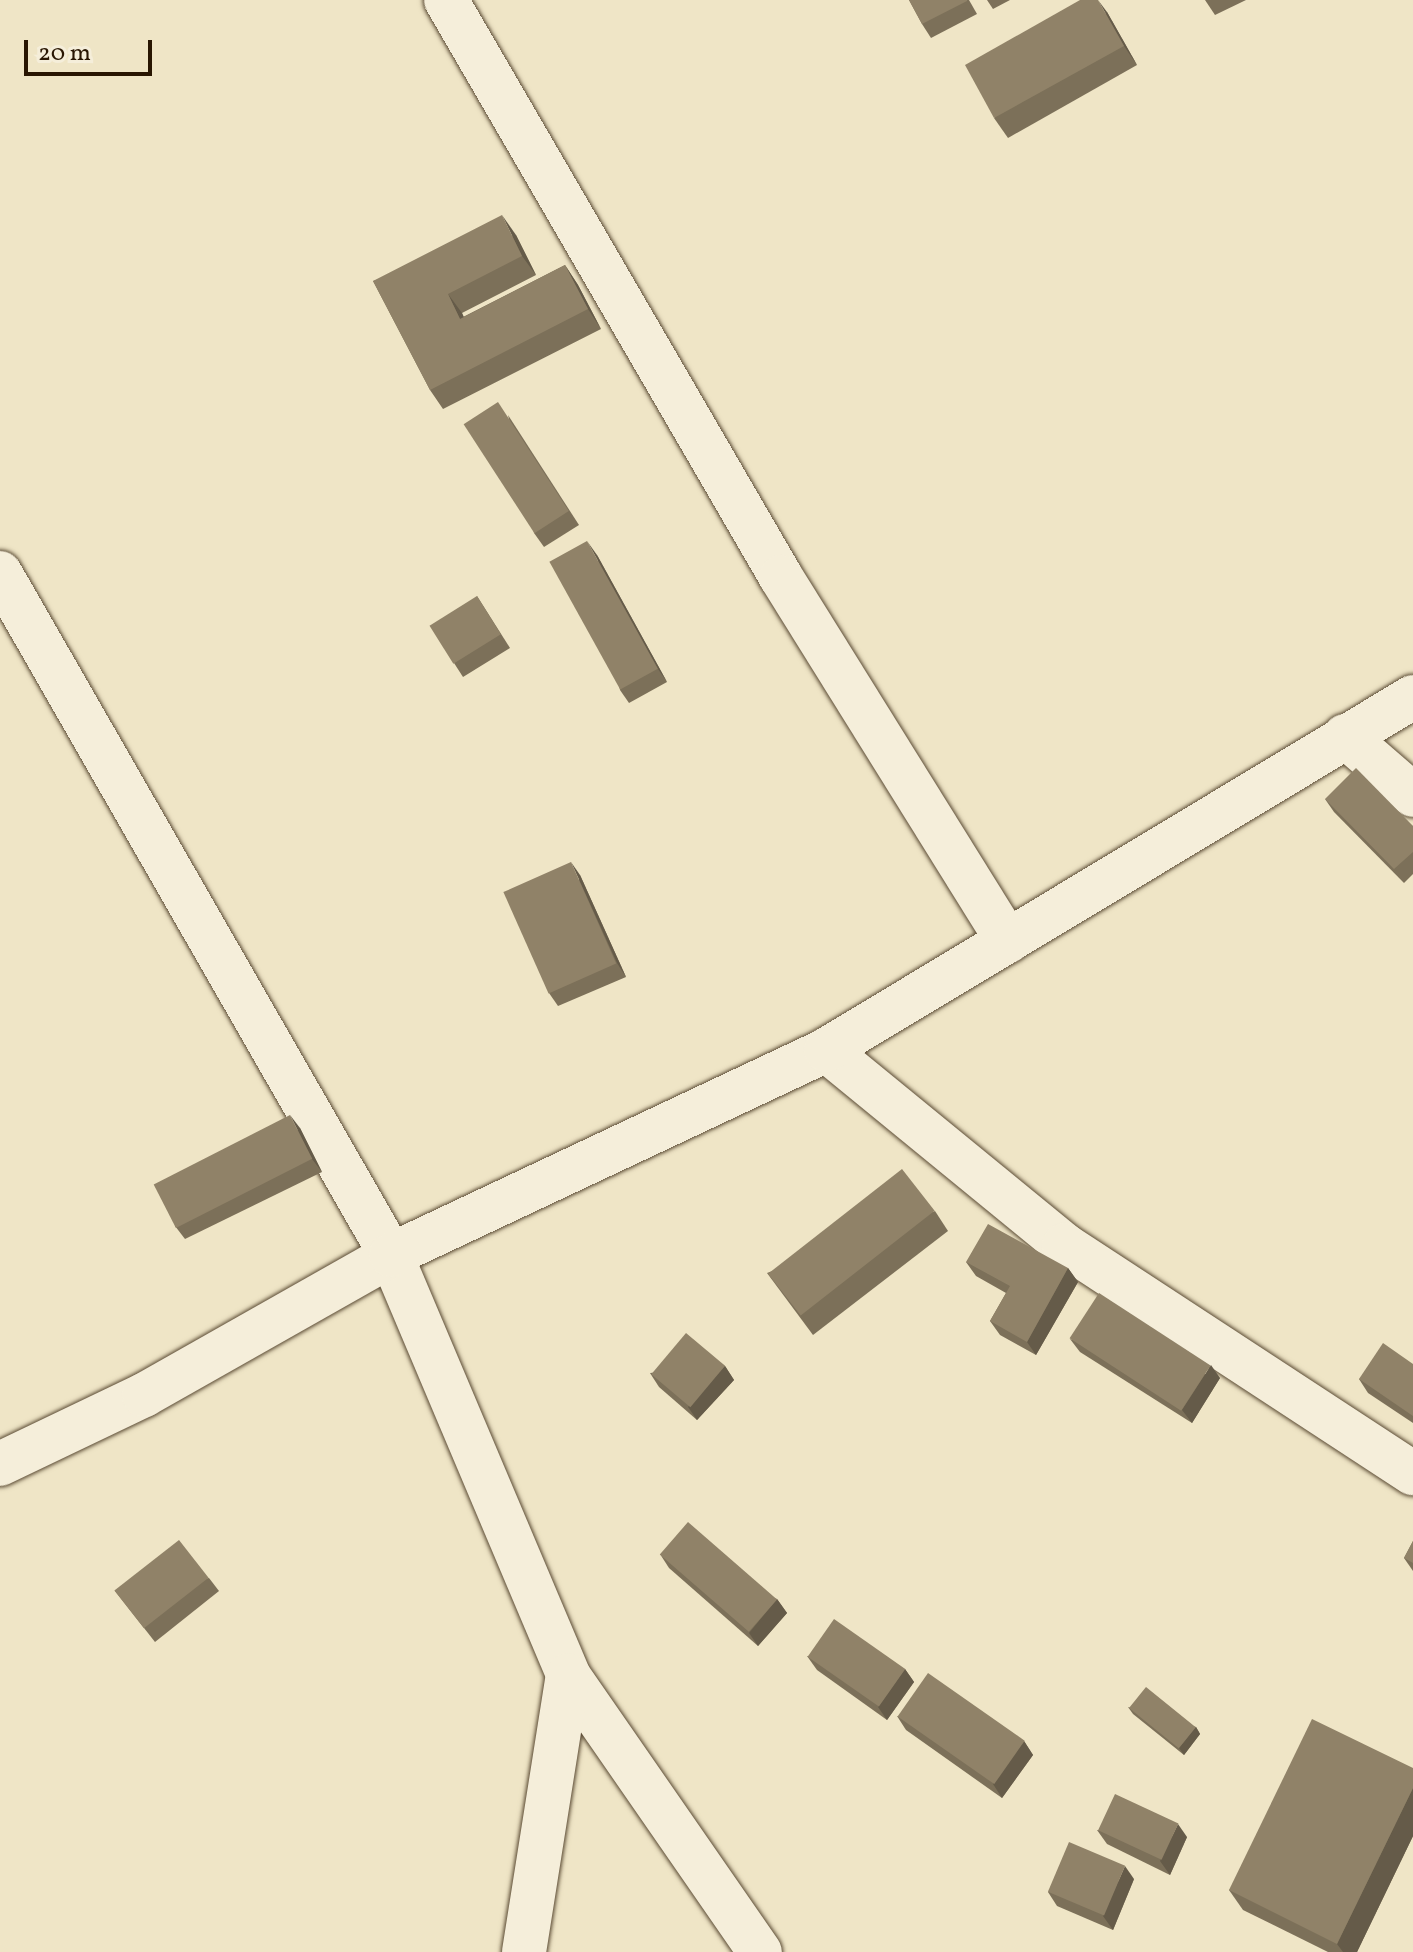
<!DOCTYPE html>
<html>
<head>
<meta charset="utf-8">
<style>
  body { margin:0 }
  #map { position:relative; width:1413px; height:1952px; overflow:hidden; background:#efe5c6; font-family:Vollkorn,serif }
  div>[style] { position:absolute }
  .roads { filter:drop-shadow(0 0 2px #5a4a33) drop-shadow(0 0 2px #5a4a33) }
  .minor>* { height:44px; margin:-22px; padding:0 22px; transform-origin:22px; border-radius:22px; background:#f5eeda }
  .wall>* { inset:0; background:#7c7059 }
  .shaded-wall>* { inset:0; background:#655b49 }
  .building>* { inset:0; background:#908268; transform-origin:0 0 }
  span { translate:-50% -50%; white-space:nowrap; text-align:center; line-height:1.15; -webkit-text-stroke:8px #f5eeda; paint-order:stroke }
  .scale { position:absolute; left:24px; top:40px; width:128px; height:36px; box-sizing:border-box; border:4px solid #291602; border-top:0; padding-left:10px; font-size:24px; line-height:28px; white-space:nowrap; color:#291602; -webkit-text-stroke:6px #f5eeda; paint-order:stroke }
</style>
</head>
<body>
<div id="map">
  <div class="roads">
    <div class="minor">
      <i style="left:446px;top:0;width:667px;rotate:59.86deg"></i>
      <i style="left:781px;top:577px;width:429px;rotate:58.1deg"></i>
      <i style="left:0;top:573px;width:786px;rotate:60.17deg"></i>
      <i style="left:391px;top:1255px;width:456px;rotate:67.1deg"></i>
      <i style="left:568px;top:1675px;width:337px;rotate:55.3deg"></i>
      <i style="left:1345px;top:736px;width:90px;rotate:40.9deg"></i>
      <i style="left:826px;top:1050px;width:308px;rotate:39.3deg"></i>
      <i style="left:1064px;top:1245px;width:417px;rotate:33.2deg"></i>
      <i style="left:0;top:1464px;width:160px;rotate:-25.6deg"></i>
      <i style="left:144px;top:1395px;width:284px;rotate:-29.5deg"></i>
      <i style="left:391px;top:1255px;width:481px;rotate:-25.2deg"></i>
      <i style="left:826px;top:1050px;width:685px;rotate:-31.02deg"></i>
      <i style="left:524px;top:1952px;width:280px;rotate:-81deg"></i>
    </div>
  </div>
  <div class="wall">
    <i style="clip-path:polygon(909px 0,969px 0,977px 14px,931px 38px,922px 24px)"></i>
    <i style="clip-path:polygon(987px 0,1010px 0,993px 9px)"></i>
    <i style="clip-path:polygon(1205px 0,1246px 0,1215px 15px)"></i>
    <i style="clip-path:polygon(1107px 12px,1137px 65px,1008px 138px,994px 118px)"></i>
    <i style="clip-path:polygon(516px 235px,536px 275px,462px 313px,463px 317px,565px 265px,578px 285px,601px 329px,443px 409px,430px 390px,373px 281px)"></i>
    <i style="clip-path:polygon(508px 415px,579px 525px,544px 547px,534px 533px)"></i>
    <i style="clip-path:polygon(597px 555px,667px 682px,629px 703px,620px 690px)"></i>
    <i style="clip-path:polygon(477px 596px,510px 648px,463px 677px,454px 663px)"></i>
    <i style="clip-path:polygon(1325px 799px,1413px 826px,1413px 874px,1404px 883px,1334px 812px)"></i>
    <i style="clip-path:polygon(580px 875px,626px 977px,558px 1006px,549px 993px)"></i>
    <i style="clip-path:polygon(300px 1128px,322px 1172px,185px 1239px,175px 1226px)"></i>
    <i style="clip-path:polygon(935px 1211px,948px 1231px,813px 1335px,767px 1273px)"></i>
    <i style="clip-path:polygon(966px 1262px,1068px 1268px,1078px 1282px,1036px 1355px,1000px 1335px,990px 1321px,1006px 1293px,976px 1276px)"></i>
    <i style="clip-path:polygon(1070px 1339px,1220px 1378px,1192px 1423px,1080px 1352px)"></i>
    <i style="clip-path:polygon(1413px 1364px,1413px 1423px,1368px 1393px,1359px 1379px)"></i>
    <i style="clip-path:polygon(725px 1366px,734px 1380px,697px 1420px,659px 1387px,650px 1373px)"></i>
    <i style="clip-path:polygon(1413px 1541px,1413px 1571px,1404px 1558px)"></i>
    <i style="clip-path:polygon(660px 1554px,777px 1599px,787px 1613px,758px 1646px,669px 1568px)"></i>
    <i style="clip-path:polygon(209px 1578px,219px 1591px,155px 1642px,115px 1591px)"></i>
    <i style="clip-path:polygon(807px 1656px,905px 1669px,914px 1682px,887px 1720px,817px 1670px)"></i>
    <i style="clip-path:polygon(1128px 1707px,1196px 1727px,1200px 1734px,1184px 1755px,1133px 1714px)"></i>
    <i style="clip-path:polygon(897px 1716px,1024px 1741px,1033px 1755px,1002px 1798px,906px 1730px)"></i>
    <i style="clip-path:polygon(1413px 1768px,1413px 1836px,1357px 1952px,1328px 1952px,1243px 1910px,1229px 1890px)"></i>
    <i style="clip-path:polygon(1097px 1830px,1187px 1837px,1170px 1875px,1107px 1844px)"></i>
    <i style="clip-path:polygon(1134px 1879px,1113px 1930px,1057px 1906px,1048px 1892px)"></i>
  </div>
  <div class="shaded-wall">
    <i style="clip-path:polygon(1098px 0,1107px 12px,1137px 65px,1124px 46px)"></i>
    <i style="clip-path:polygon(502px 215px,516px 235px,536px 275px,522px 256px)"></i>
    <i style="clip-path:polygon(565px 265px,578px 285px,601px 329px,588px 309px)"></i>
    <i style="clip-path:polygon(448px 294px,462px 313px,474px 338px,460px 319px)"></i>
    <i style="clip-path:polygon(587px 541px,597px 555px,667px 682px,658px 669px)"></i>
    <i style="clip-path:polygon(571px 862px,580px 875px,626px 977px,617px 963px)"></i>
    <i style="clip-path:polygon(290px 1115px,300px 1128px,322px 1172px,312px 1159px)"></i>
    <i style="clip-path:polygon(1068px 1268px,1078px 1282px,1036px 1355px,1027px 1342px)"></i>
    <i style="clip-path:polygon(1211px 1365px,1220px 1378px,1192px 1423px,1182px 1410px)"></i>
    <i style="clip-path:polygon(725px 1366px,734px 1380px,697px 1420px,688px 1407px)"></i>
    <i style="clip-path:polygon(777px 1599px,787px 1613px,758px 1646px,749px 1633px)"></i>
    <i style="clip-path:polygon(905px 1669px,914px 1682px,887px 1720px,878px 1707px)"></i>
    <i style="clip-path:polygon(1196px 1727px,1200px 1734px,1184px 1755px,1179px 1748px)"></i>
    <i style="clip-path:polygon(1024px 1741px,1033px 1755px,1002px 1798px,993px 1784px)"></i>
    <i style="clip-path:polygon(1413px 1788px,1413px 1836px,1357px 1952px,1343px 1952px,1337px 1944px)"></i>
    <i style="clip-path:polygon(1178px 1824px,1187px 1837px,1170px 1875px,1160px 1861px)"></i>
    <i style="clip-path:polygon(1125px 1866px,1134px 1879px,1113px 1930px,1103px 1916px)"></i>
  </div>
  <div class="building">
    <i style="clip-path:polygon(909px 0,967px 0,967px 1px,922px 24px)"></i>
    <i style="clip-path:polygon(1080px 0,1098px 0,1124px 46px,994px 118px,965px 65px)"></i>
    <i style="clip-path:polygon(502px 215px,522px 256px,448px 294px,460px 319px,565px 265px,588px 309px,430px 390px,373px 281px)"></i>
    <i style="left:498px;top:402px;width:130px;height:41px;rotate:57deg"></i>
    <i style="left:587px;top:541px;width:146px;height:43px;rotate:61deg"></i>
    <i style="left:477px;top:596px;width:45px;height:56px;rotate:58deg"></i>
    <i style="clip-path:polygon(1356px 768px,1413px 826px,1413px 852px,1394px 869px,1325px 799px)"></i>
    <i style="left:571px;top:862px;width:111px;height:74px;rotate:66deg"></i>
    <i style="left:290px;top:1115px;width:49px;height:153px;rotate:63deg"></i>
    <i style="left:902px;top:1169px;width:53px;height:170px;rotate:52deg"></i>
    <i style="clip-path:polygon(988px 1224px,1068px 1268px,1027px 1342px,990px 1321px,1010px 1286px,966px 1262px)"></i>
    <i style="left:1099px;top:1293px;width:133px;height:54px;rotate:33deg"></i>
    <i style="left:686px;top:1333px;width:51px;height:54px;rotate:40deg"></i>
    <i style="clip-path:polygon(1383px 1343px,1413px 1364px,1413px 1416px,1359px 1379px)"></i>
    <i style="left:688px;top:1522px;width:118px;height:43px;rotate:41deg"></i>
    <i style="left:179px;top:1540px;width:48px;height:82px;rotate:52deg"></i>
    <i style="clip-path:polygon(1413px 1541px,1413px 1563px,1404px 1558px)"></i>
    <i style="left:834px;top:1619px;width:87px;height:46px;rotate:35deg"></i>
    <i style="left:928px;top:1673px;width:118px;height:53px;rotate:35deg"></i>
    <i style="left:1146px;top:1687px;width:64px;height:27px;rotate:39deg"></i>
    <i style="clip-path:polygon(1312px 1719px,1413px 1768px,1413px 1788px,1337px 1944px,1229px 1890px)"></i>
    <i style="left:1115px;top:1794px;width:70px;height:40px;rotate:25deg"></i>
    <i style="left:1069px;top:1842px;width:61px;height:54px;rotate:23deg"></i>
  </div>
  <div class="scale">20 m</div>
</div>
</body>
</html>
